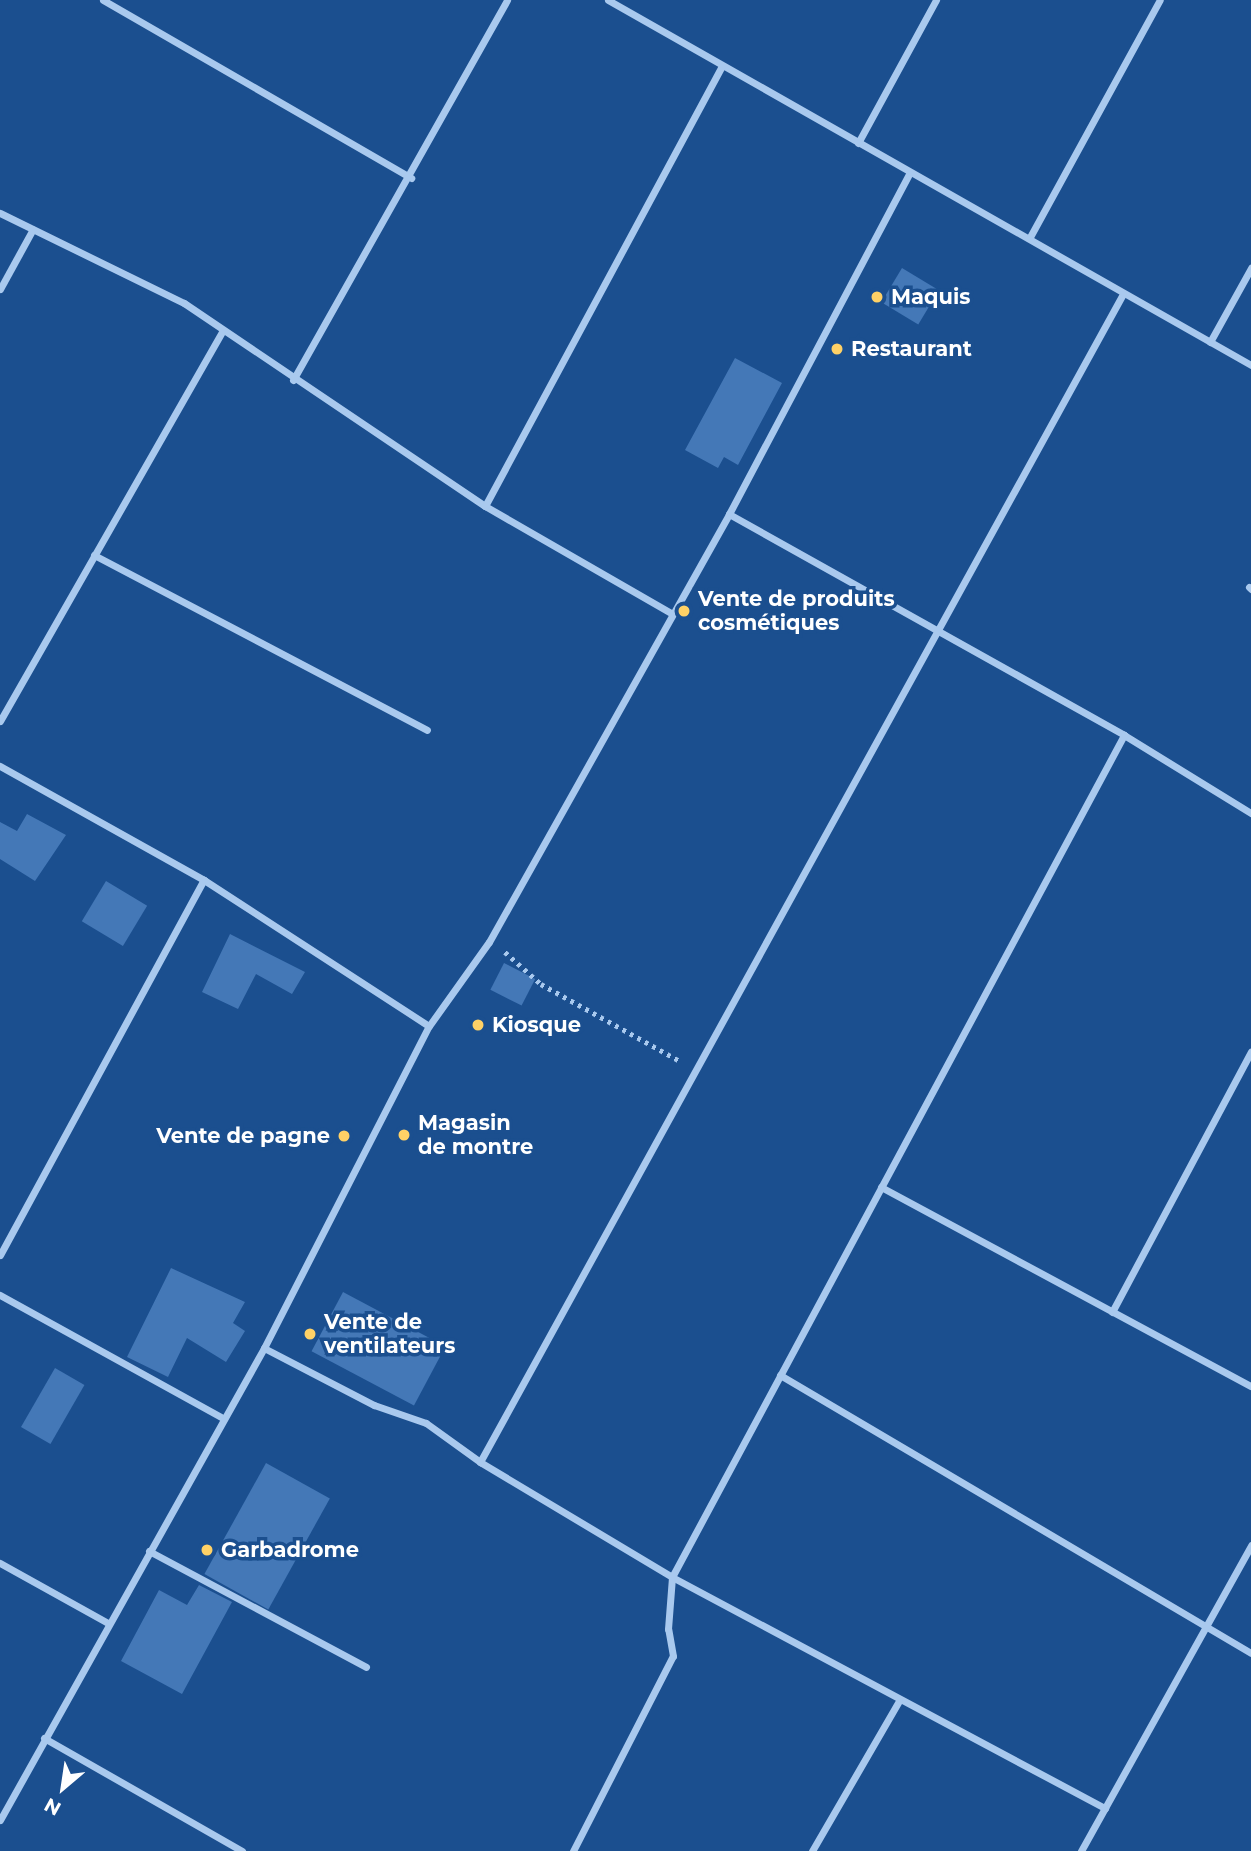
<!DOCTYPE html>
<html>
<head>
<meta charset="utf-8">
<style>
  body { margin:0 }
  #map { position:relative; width:1251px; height:1851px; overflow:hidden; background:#1b4f8f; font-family:Montserrat,sans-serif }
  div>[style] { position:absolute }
  .building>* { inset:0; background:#4478b7; transform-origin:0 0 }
  .path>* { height:4.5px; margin-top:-2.25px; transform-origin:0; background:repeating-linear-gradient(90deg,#a9c9ee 0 3.5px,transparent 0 8.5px) }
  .minor>* { height:7px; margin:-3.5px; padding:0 3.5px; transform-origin:3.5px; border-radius:3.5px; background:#a9c9ee }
  .dots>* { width:19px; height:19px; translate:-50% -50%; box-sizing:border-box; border:4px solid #1b4f8f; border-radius:50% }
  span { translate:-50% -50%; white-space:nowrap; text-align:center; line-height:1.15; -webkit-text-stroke:7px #1b4f8f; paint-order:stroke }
  .poi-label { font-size:21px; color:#fff; font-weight:700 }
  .left { translate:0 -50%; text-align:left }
  .right { translate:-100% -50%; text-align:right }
  .north { position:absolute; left:28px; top:1753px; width:70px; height:70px; -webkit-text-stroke:5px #1b4f8f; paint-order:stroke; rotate:209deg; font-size:19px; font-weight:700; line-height:28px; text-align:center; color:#fff }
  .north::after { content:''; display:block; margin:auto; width:24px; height:32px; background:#fff; clip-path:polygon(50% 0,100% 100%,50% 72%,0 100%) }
</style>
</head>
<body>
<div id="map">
  <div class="building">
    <i style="left:902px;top:268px;width:43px;height:40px;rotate:31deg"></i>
    <i style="clip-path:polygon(735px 358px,782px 383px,738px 465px,724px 457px,718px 468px,685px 450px)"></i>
    <i style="clip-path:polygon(27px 814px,66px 835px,35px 881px,0 859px,0 822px,17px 831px)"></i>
    <i style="left:106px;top:881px;width:48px;height:47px;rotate:31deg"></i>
    <i style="clip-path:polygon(230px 934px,305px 972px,292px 994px,256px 974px,238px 1009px,202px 992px)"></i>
    <i style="left:504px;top:963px;width:35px;height:30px;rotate:27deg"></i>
    <i style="clip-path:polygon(171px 1268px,245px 1302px,233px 1323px,245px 1331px,226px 1362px,187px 1338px,168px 1377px,127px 1357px)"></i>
    <i style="left:343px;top:1292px;width:116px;height:67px;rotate:28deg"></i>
    <i style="left:55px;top:1368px;width:34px;height:68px;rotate:30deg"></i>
    <i style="left:266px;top:1463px;width:73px;height:127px;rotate:29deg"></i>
    <i style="clip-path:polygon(199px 1585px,232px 1602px,182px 1694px,121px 1661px,159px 1590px,187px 1605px)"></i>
  </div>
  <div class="path">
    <i style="left:505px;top:952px;width:48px;rotate:41.6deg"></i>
    <i style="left:541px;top:984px;width:157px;rotate:29deg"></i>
  </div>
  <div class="minor">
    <i style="left:103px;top:0;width:356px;rotate:30deg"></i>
    <i style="left:608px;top:0;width:739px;rotate:29.58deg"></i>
    <i style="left:858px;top:143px;width:163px;rotate:-61.4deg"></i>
    <i style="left:0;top:213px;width:205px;rotate:26.1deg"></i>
    <i style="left:184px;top:303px;width:363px;rotate:34deg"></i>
    <i style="left:485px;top:506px;width:215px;rotate:29.9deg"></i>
    <i style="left:1030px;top:237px;width:270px;rotate:-61.3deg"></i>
    <i style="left:0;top:289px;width:68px;rotate:-61.2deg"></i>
    <i style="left:1210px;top:342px;width:85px;rotate:-61deg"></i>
    <i style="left:293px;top:380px;width:436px;rotate:-60.6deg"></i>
    <i style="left:485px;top:506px;width:498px;rotate:-61.7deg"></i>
    <i style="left:729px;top:514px;width:453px;rotate:29.2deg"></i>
    <i style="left:1124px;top:735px;width:149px;rotate:31.6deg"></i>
    <i style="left:94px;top:555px;width:376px;rotate:27.7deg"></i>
    <i style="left:1249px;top:587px;width:3px;rotate:45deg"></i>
    <i style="left:0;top:721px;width:447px;rotate:-60.3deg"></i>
    <i style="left:0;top:766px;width:234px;rotate:29.2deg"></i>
    <i style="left:204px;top:880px;width:268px;rotate:33deg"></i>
    <i style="left:881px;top:1187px;width:420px;rotate:28.3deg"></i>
    <i style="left:0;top:1255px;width:427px;rotate:-61.5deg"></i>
    <i style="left:0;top:1295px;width:255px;rotate:28.9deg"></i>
    <i style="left:1112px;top:1312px;width:295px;rotate:-61.9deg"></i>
    <i style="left:264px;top:1348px;width:124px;rotate:27.4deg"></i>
    <i style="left:374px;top:1405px;width:55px;rotate:19.1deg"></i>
    <i style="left:426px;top:1423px;width:67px;rotate:35.8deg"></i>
    <i style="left:480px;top:1462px;width:224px;rotate:30.9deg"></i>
    <i style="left:672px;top:1577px;width:491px;rotate:28.1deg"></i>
    <i style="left:780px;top:1375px;width:547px;rotate:30.55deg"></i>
    <i style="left:480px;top:1462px;width:1333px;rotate:-61.17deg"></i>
    <i style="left:149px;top:1551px;width:246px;rotate:28.1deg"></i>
    <i style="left:0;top:1563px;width:124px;rotate:29.1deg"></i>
    <i style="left:44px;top:1738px;width:228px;rotate:29.7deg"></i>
    <i style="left:0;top:1820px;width:541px;rotate:-60.78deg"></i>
    <i style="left:264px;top:1348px;width:362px;rotate:-62.9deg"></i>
    <i style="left:429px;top:1026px;width:103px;rotate:-54.5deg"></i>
    <i style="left:489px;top:942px;width:491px;rotate:-60.7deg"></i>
    <i style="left:729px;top:514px;width:385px;rotate:-62.1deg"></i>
    <i style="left:573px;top:1851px;width:219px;rotate:-62.9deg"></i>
    <i style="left:673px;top:1656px;width:27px;rotate:-100deg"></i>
    <i style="left:668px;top:1629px;width:52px;rotate:-85.6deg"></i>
    <i style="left:672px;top:1577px;width:956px;rotate:-61.77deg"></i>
    <i style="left:812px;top:1851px;width:173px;rotate:-59.9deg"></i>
    <i style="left:1081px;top:1851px;width:350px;rotate:-60.9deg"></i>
  </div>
  <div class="dots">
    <i style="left:877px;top:297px;background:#ffd166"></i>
    <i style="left:837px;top:349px;background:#ffd166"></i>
    <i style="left:684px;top:611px;background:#ffd166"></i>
    <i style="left:478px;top:1025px;background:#ffd166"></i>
    <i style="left:404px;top:1135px;background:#ffd166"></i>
    <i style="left:344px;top:1136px;background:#ffd166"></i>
    <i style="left:310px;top:1334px;background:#ffd166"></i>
    <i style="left:207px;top:1550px;background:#ffd166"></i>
  </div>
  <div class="poi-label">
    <span class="left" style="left:891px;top:297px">Maquis</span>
    <span class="left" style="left:851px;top:349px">Restaurant</span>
    <span class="left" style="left:698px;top:611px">Vente de produits<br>cosmétiques</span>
    <span class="left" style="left:492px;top:1025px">Kiosque</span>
    <span class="left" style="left:418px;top:1135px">Magasin<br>de montre</span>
    <span class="right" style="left:330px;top:1136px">Vente de pagne</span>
    <span class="left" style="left:324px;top:1334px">Vente de<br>ventilateurs</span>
    <span class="left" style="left:221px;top:1550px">Garbadrome</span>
  </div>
  <div class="north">N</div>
</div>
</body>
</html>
